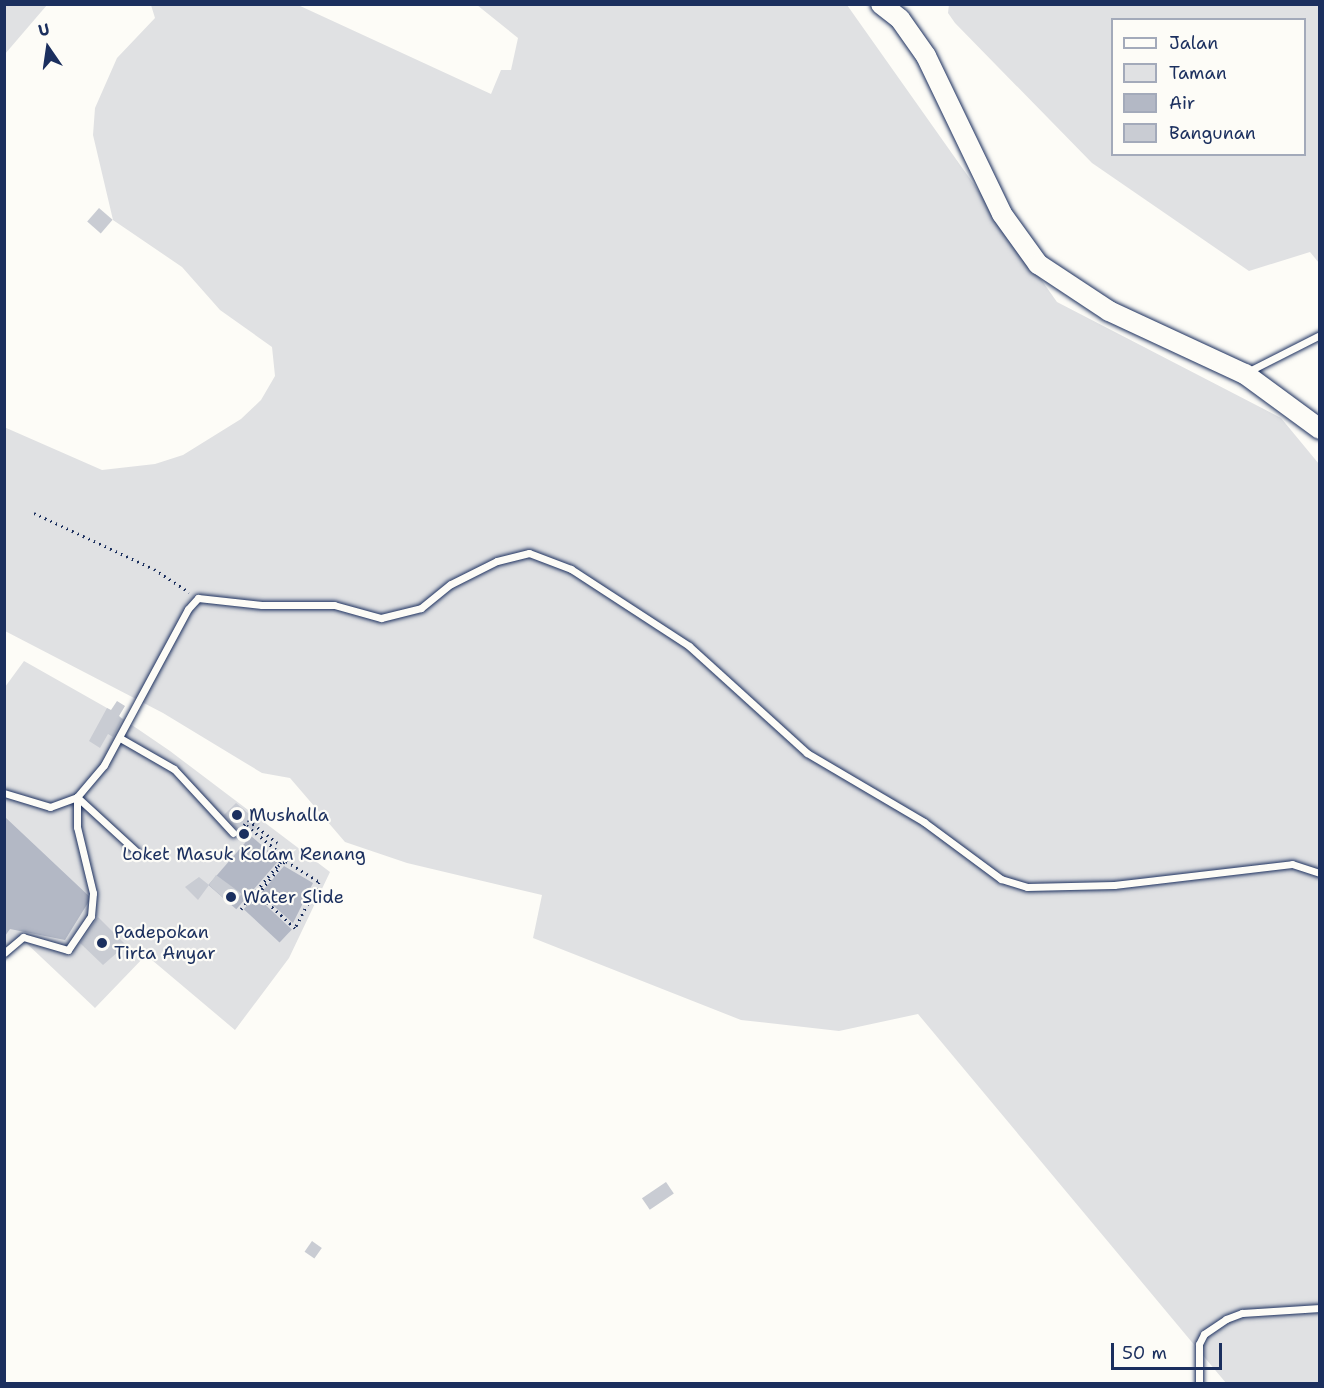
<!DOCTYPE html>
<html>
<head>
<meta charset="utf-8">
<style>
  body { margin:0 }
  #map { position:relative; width:1324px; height:1388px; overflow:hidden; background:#fdfcf7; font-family:"Shantell Sans",sans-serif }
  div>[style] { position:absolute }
  .green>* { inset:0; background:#e0e1e3 }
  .water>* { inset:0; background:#b3b8c5; transform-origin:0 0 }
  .building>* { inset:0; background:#c9ccd3; transform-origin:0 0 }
  .path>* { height:3px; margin-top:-1.5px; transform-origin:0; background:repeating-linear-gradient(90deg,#1b2f5e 0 1.5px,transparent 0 6px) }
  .roads { filter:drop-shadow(0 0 2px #1b2f5e) drop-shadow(0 0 2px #1b2f5e) }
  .service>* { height:7px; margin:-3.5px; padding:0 3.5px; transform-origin:3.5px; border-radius:3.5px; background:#fdfcf7 }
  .secondary>* { height:20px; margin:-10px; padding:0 10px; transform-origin:10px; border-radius:10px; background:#fdfcf7 }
  .dots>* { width:16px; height:16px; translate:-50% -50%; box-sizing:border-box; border:3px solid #fdfcf7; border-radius:50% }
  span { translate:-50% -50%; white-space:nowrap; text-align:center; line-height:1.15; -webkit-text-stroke:4.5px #fdfcf7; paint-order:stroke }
  .poi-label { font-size:18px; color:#1b2f5e }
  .left { translate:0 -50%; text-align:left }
  .frame { position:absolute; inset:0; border:6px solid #1b2f5e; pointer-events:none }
  .legend { position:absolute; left:1111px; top:18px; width:195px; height:138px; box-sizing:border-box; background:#fdfcf7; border:2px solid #a3aaba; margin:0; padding:8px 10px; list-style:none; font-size:18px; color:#1b2f5e }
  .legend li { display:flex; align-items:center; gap:12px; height:30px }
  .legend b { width:30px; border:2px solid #a3aaba }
  .north { position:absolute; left:18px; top:18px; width:60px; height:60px; -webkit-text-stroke:4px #fdfcf7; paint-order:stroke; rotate:347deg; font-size:16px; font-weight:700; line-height:24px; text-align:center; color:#1b2f5e }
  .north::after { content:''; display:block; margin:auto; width:21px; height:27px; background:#1b2f5e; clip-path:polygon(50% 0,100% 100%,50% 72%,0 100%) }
  .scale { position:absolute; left:1111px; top:1343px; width:111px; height:27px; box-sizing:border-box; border:3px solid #1b2f5e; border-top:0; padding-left:8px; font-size:18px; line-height:21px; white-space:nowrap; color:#1b2f5e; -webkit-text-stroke:4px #fdfcf7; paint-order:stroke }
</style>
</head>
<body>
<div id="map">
  <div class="green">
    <i style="clip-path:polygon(5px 4px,47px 5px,5px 54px,4px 5px)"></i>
    <i style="clip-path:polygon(evenodd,949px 4px,1319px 5px,1319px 263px,1310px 252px,1249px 271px,1092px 163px,955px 23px,948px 13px,949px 4px,1112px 20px,1304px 20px,1304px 154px,1112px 154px,1112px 20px)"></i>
    <i style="clip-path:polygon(151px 5px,298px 5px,491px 94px,501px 70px,511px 70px,518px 38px,477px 5px,847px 5px,1057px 302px,1281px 418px,1319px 464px,1319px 1383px,1226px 1383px,918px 1014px,839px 1031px,741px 1020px,533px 938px,542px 895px,407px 863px,345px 842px,290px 778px,262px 773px,163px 713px,5px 631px,4px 427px,102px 470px,155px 464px,183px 455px,241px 419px,261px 400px,275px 376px,272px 347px,220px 310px,182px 267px,113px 220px,93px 135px,95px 108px,117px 58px,155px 18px)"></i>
    <i style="clip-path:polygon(24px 661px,107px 708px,170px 751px,330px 872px,289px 958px,235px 1030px,146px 955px,95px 1008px,23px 940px,5px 962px,5px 687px)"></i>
  </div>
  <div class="water">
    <i style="clip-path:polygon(5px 817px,91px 898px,65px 940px,10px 929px,5px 936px)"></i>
    <i style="left:251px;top:836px;width:37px;height:65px;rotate:41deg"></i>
    <i style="clip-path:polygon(284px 866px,313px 883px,293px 923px,260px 894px)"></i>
    <i style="left:256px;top:896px;width:49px;height:18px;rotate:43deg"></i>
  </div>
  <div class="building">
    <i style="left:99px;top:208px;width:18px;height:18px;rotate:41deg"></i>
    <i style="clip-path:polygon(117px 701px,125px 706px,119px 716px,122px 719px,113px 737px,108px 734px,100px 748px,89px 741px,107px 708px,111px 710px)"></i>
    <i style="clip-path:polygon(236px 803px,260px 823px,246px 840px,224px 815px)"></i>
    <i style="clip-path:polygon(216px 875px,242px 894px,231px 905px,209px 885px)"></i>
    <i style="clip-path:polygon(199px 877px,209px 885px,198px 900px,185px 887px)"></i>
    <i style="clip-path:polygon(98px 917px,126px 945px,103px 965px,80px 943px)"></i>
    <i style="left:666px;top:1182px;width:14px;height:29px;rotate:56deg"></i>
    <i style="left:312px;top:1241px;width:12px;height:13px;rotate:35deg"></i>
  </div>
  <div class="path">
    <i style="left:34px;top:513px;width:132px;rotate:25deg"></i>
    <i style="left:154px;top:569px;width:42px;rotate:33.3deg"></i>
    <i style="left:244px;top:825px;width:6px;rotate:-51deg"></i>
    <i style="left:248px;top:820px;width:37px;rotate:38deg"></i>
    <i style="left:278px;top:866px;width:9px;rotate:-32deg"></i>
    <i style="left:286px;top:861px;width:39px;rotate:32deg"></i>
    <i style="left:319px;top:882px;width:52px;rotate:117.6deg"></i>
    <i style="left:295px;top:928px;width:50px;rotate:-137.4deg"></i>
    <i style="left:258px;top:894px;width:33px;rotate:-51deg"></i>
    <i style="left:241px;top:909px;width:68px;rotate:-49.8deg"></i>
    <i style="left:285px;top:857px;width:52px;rotate:-140.5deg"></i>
  </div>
  <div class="roads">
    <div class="service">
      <i style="left:1247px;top:372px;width:82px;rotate:-26.9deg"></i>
      <i style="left:120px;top:738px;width:62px;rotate:29.9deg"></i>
      <i style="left:174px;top:769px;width:87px;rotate:47.3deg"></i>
      <i style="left:4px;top:793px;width:48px;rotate:16.9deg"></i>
      <i style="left:50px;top:807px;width:29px;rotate:-20deg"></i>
      <i style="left:77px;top:797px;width:42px;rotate:-49.8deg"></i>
      <i style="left:104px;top:765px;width:177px;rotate:-61.7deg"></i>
      <i style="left:188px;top:609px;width:15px;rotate:-48deg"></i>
      <i style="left:198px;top:598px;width:64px;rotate:6.2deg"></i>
      <i style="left:262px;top:605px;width:72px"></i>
      <i style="left:334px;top:605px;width:49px;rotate:15.5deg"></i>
      <i style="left:381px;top:618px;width:41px;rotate:-14deg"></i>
      <i style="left:421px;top:608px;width:38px;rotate:-39deg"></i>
      <i style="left:451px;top:584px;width:51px;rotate:-26.6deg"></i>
      <i style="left:497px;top:561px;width:33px;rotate:-14deg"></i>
      <i style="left:529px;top:553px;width:45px;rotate:20.9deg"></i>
      <i style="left:571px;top:569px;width:141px;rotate:33.1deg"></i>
      <i style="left:689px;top:646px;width:159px;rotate:42.2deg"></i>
      <i style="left:807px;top:753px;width:136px;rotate:30.5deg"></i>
      <i style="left:924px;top:822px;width:96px;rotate:36.5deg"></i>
      <i style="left:1001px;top:879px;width:27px;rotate:17deg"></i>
      <i style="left:1027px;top:887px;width:87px;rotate:-1.3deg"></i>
      <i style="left:1114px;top:885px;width:179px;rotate:-6.7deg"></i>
      <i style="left:1292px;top:864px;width:29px;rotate:18deg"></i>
      <i style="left:77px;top:797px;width:81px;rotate:42.5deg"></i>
      <i style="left:4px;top:953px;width:25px;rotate:-40deg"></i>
      <i style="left:23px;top:937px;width:47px;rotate:16.1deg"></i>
      <i style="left:68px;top:950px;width:41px;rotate:-55.9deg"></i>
      <i style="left:91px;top:916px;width:23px;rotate:-85deg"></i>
      <i style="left:93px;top:893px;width:68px;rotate:-103.6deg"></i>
      <i style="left:77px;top:827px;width:30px;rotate:-90deg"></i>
      <i style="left:1199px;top:1384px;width:40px;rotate:-90deg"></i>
      <i style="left:1199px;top:1344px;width:11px;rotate:-63deg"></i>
      <i style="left:1204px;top:1334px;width:27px;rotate:-34deg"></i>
      <i style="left:1226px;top:1319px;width:17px;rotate:-21deg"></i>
      <i style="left:1242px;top:1313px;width:78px;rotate:-3.7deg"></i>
    </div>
    <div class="secondary">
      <i style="left:881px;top:4px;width:24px;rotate:38deg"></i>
      <i style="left:900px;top:19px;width:45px;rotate:54.9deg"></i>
      <i style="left:926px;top:56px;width:175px;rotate:64.3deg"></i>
      <i style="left:1002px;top:214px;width:62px;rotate:54.2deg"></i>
      <i style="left:1038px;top:264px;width:85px;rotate:33.5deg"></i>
      <i style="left:1109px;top:311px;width:150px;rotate:24.9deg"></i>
      <i style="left:1245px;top:374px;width:93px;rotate:36.3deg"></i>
    </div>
  </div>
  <div class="dots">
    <i style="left:237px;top:815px;background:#1b2f5e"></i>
    <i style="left:244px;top:834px;background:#1b2f5e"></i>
    <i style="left:231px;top:897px;background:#1b2f5e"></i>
    <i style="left:102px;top:943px;background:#1b2f5e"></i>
  </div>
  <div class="poi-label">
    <span class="left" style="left:249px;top:815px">Mushalla</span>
    <span style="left:244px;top:854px">Loket Masuk Kolam Renang</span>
    <span class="left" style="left:243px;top:897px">Water Slide</span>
    <span class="left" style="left:114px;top:943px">Padepokan<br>Tirta Anyar</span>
  </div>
  <div class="frame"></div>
  <ul class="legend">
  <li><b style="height:8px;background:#fdfcf7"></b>Jalan</li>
  <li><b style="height:16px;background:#e0e1e3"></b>Taman</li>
  <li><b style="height:16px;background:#b3b8c5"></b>Air</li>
  <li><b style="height:16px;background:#c9ccd3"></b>Bangunan</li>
  </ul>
  <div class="north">U</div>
  <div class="scale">50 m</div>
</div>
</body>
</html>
